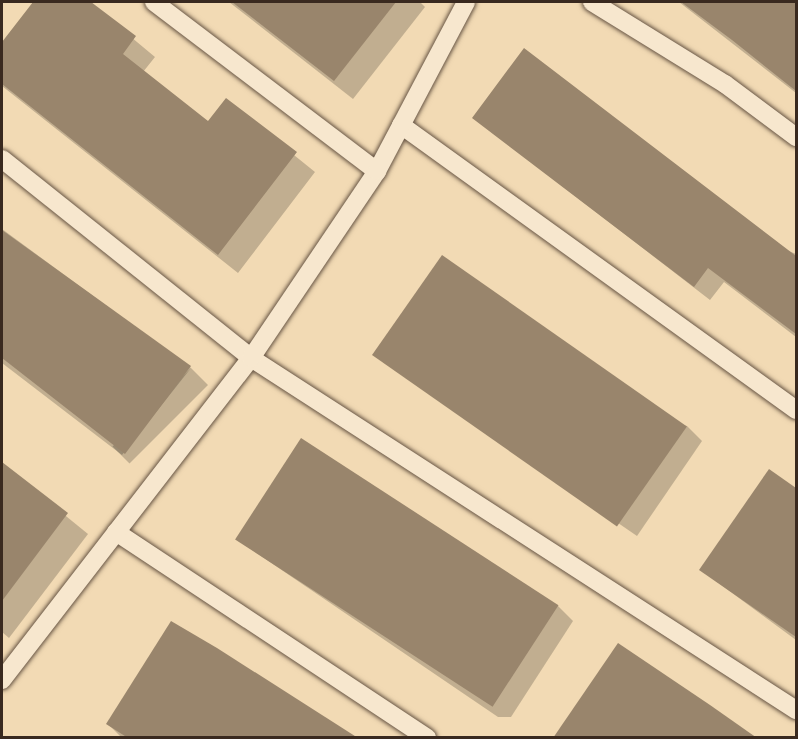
<!DOCTYPE html>
<html>
<head>
<meta charset="utf-8">
<style>
  body { margin:0 }
  #map { position:relative; width:798px; height:739px; overflow:hidden; background:#f2dab4; font-family:"Sorts Mill Goudy",serif }
  div>[style] { position:absolute }
  .shadow>* { inset:0; background:#0003; transform-origin:0 0 }
  .building>* { inset:0; background:#99856c; transform-origin:0 0 }
  .roads { filter:drop-shadow(0 0 2px #675544) drop-shadow(0 0 2px #675544) }
  .lane>* { height:18px; margin:-9px; padding:0 9px; transform-origin:9px; border-radius:9px; background:#f7e7ce }
  span { translate:-50% -50%; white-space:nowrap; text-align:center; line-height:1.15; -webkit-text-stroke:5px #f7e7ce; paint-order:stroke }
  .frame { position:absolute; inset:0; border:3px solid #39291f; pointer-events:none }
</style>
</head>
<body>
<div id="map">
  <div class="shadow">
    <i style="clip-path:polygon(35px 2px,89px 2px,155px 57px,143px 72px,209px 123px,226px 100px,315px 172px,238px 273px,2px 86px,2px 45px)"></i>
    <i style="clip-path:polygon(229px 2px,420px 2px,425px 7px,353px 99px)"></i>
    <i style="clip-path:polygon(679px 2px,796px 2px,796px 93px)"></i>
    <i style="clip-path:polygon(474px 118px,796px 254px,796px 337px,724px 282px,710px 300px)"></i>
    <i style="clip-path:polygon(2px 229px,191px 368px,122px 455px,2px 363px)"></i>
    <i style="clip-path:polygon(375px 356px,687px 426px,702px 441px,637px 536px)"></i>
    <i style="left:191px;top:368px;width:24px;height:111px;rotate:45deg"></i>
    <i style="clip-path:polygon(2px 464px,88px 534px,9px 638px,2px 632px)"></i>
    <i style="clip-path:polygon(769px 471px,796px 490px,796px 640px,701px 570px)"></i>
    <i style="clip-path:polygon(236px 539px,558px 606px,573px 621px,511px 717px,498px 717px)"></i>
    <i style="clip-path:polygon(108px 724px,355px 738px,122px 738px)"></i>
  </div>
  <div class="building">
    <i style="clip-path:polygon(33px 2px,91px 2px,136px 36px,123px 54px,208px 121px,226px 98px,297px 152px,218px 255px,2px 84px,2px 42px)"></i>
    <i style="clip-path:polygon(232px 2px,396px 2px,334px 81px)"></i>
    <i style="clip-path:polygon(681px 2px,796px 2px,796px 91px,732px 40px)"></i>
    <i style="clip-path:polygon(524px 48px,796px 256px,796px 334px,708px 268px,694px 287px,472px 118px)"></i>
    <i style="clip-path:polygon(2px 230px,191px 366px,125px 454px,2px 358px)"></i>
    <i style="left:442px;top:255px;width:299px;height:122px;rotate:35deg"></i>
    <i style="left:301px;top:438px;width:307px;height:121px;rotate:33deg"></i>
    <i style="clip-path:polygon(2px 462px,68px 513px,2px 601px)"></i>
    <i style="clip-path:polygon(769px 469px,796px 488px,796px 637px,699px 570px)"></i>
    <i style="clip-path:polygon(171px 621px,217px 648px,358px 738px,128px 738px,106px 724px)"></i>
    <i style="clip-path:polygon(618px 643px,710px 705px,757px 738px,553px 738px)"></i>
  </div>
  <div class="roads">
    <div class="lane">
      <i style="left:154px;top:2px;width:280px;rotate:37.2deg"></i>
      <i style="left:592px;top:2px;width:156px;rotate:31.7deg"></i>
      <i style="left:725px;top:84px;width:89px;rotate:36.7deg"></i>
      <i style="left:401px;top:125px;width:487px;rotate:35.8deg"></i>
      <i style="left:2px;top:159px;width:319px;rotate:38.6deg"></i>
      <i style="left:251px;top:358px;width:649px;rotate:32.86deg"></i>
      <i style="left:116px;top:532px;width:373px;rotate:33.5deg"></i>
      <i style="left:2px;top:680px;width:407px;rotate:-52.3deg"></i>
      <i style="left:251px;top:358px;width:225px;rotate:-56deg"></i>
      <i style="left:377px;top:171px;width:191px;rotate:-62.2deg"></i>
    </div>
  </div>
  <div class="frame"></div>
</div>
</body>
</html>
